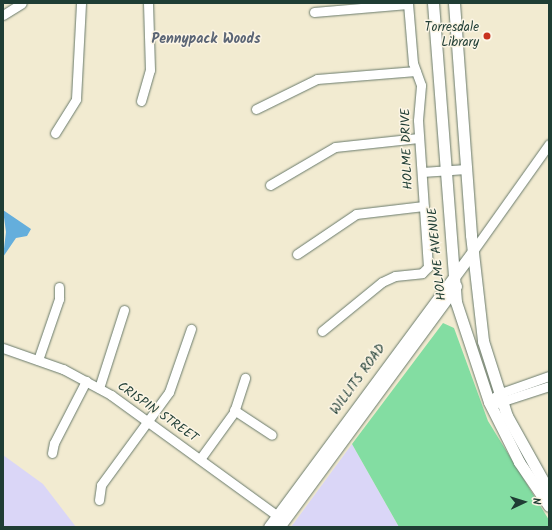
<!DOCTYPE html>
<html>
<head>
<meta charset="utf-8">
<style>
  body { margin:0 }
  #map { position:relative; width:552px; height:530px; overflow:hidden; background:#f2ebd1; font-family:Kalam,sans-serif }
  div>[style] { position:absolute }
  .built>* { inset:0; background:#dad6f7 }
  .green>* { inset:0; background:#83dda2 }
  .water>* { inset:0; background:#64aedc }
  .roads { filter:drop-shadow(0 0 1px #697a6b) drop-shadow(0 0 1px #697a6b) }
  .minor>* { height:9px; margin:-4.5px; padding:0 4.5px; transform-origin:4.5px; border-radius:4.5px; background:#fff }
  .major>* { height:11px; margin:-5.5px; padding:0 5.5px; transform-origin:5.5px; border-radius:5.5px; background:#fff }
  .dots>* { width:11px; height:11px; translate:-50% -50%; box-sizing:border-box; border:2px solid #fcf5e5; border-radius:50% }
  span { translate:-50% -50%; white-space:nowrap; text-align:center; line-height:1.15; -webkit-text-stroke:3px #fcf5e5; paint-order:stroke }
  .poi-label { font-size:13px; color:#1f3d34 }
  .right { translate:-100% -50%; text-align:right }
  .street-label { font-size:13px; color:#1f3d34 }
  .neighbourhood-label { font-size:14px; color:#5b6575; font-weight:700 }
  .frame { position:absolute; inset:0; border:4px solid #1f3d34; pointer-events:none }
  .north { position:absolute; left:504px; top:482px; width:40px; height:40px; -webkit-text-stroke:3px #fcf5e5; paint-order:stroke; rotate:86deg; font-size:11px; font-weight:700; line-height:16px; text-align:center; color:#1f3d34 }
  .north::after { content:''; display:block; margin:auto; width:14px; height:18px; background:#1f3d34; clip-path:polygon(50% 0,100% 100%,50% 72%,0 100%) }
</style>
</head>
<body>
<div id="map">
  <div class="built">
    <i style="clip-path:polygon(352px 444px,399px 527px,291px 527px)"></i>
    <i style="clip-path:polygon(3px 455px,43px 484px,76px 527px,3px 527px)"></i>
  </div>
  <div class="green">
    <i style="clip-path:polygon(443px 323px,454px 328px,488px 421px,549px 520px,549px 527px,399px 527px,352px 444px)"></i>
  </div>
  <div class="water">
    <i style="clip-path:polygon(3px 210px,31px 229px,27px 236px,16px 238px,3px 257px,6px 232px)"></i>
  </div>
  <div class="roads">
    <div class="minor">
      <i style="left:314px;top:12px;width:94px;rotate:-4.9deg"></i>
      <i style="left:3px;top:15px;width:22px;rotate:-32deg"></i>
      <i style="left:141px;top:101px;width:32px;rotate:-74deg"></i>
      <i style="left:150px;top:70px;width:67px;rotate:-91.7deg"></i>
      <i style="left:256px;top:109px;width:68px;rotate:-26.2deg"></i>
      <i style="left:317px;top:79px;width:99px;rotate:-4.6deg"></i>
      <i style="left:55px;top:133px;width:40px;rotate:-58deg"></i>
      <i style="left:76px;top:99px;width:96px;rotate:-87deg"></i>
      <i style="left:422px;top:172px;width:44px;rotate:-3.9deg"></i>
      <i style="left:270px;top:185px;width:75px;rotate:-30.3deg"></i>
      <i style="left:335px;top:147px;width:84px;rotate:-6.1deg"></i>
      <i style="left:473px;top:251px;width:131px;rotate:-54.6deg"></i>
      <i style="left:297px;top:254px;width:71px;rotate:-34.1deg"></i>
      <i style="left:356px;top:214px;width:68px;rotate:-6.7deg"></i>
      <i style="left:322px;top:331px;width:77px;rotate:-39.2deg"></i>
      <i style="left:382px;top:282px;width:14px;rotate:-25deg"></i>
      <i style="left:395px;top:276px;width:27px;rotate:-6deg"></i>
      <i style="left:422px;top:273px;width:8px;rotate:-45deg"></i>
      <i style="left:428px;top:267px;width:147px;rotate:-93.9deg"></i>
      <i style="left:418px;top:120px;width:35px;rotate:-85deg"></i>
      <i style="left:421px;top:85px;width:23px;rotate:-110deg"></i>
      <i style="left:413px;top:63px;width:60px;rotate:-94.8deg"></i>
      <i style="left:3px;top:348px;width:64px;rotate:19.3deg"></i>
      <i style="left:63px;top:369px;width:55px;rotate:28.4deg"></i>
      <i style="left:111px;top:395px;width:213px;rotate:36deg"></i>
      <i style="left:38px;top:360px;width:65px;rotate:-71deg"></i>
      <i style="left:59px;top:299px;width:12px;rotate:-90deg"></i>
      <i style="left:99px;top:388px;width:82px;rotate:-72.2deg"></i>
      <i style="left:489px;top:402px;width:12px;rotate:-42deg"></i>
      <i style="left:498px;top:394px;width:54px;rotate:-19.4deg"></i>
      <i style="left:497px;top:403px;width:55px;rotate:-18.1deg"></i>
      <i style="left:234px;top:410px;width:45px;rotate:33.3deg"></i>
      <i style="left:52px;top:453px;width:10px;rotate:-79deg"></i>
      <i style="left:54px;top:443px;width:70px;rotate:-62.7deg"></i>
      <i style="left:200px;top:459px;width:58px;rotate:-54.1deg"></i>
      <i style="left:234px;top:412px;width:36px;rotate:-72deg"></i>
      <i style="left:99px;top:500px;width:15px;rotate:-82deg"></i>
      <i style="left:101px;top:485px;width:115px;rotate:-53.8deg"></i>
      <i style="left:169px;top:392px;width:67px;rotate:-70.8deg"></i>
    </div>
    <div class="major">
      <i style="left:433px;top:3px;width:300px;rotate:85.6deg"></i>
      <i style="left:456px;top:302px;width:105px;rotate:71.7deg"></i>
      <i style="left:489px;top:402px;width:67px;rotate:63.4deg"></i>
      <i style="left:519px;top:462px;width:53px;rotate:55.7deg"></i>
      <i style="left:454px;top:3px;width:233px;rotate:85.8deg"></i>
      <i style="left:471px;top:235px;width:107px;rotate:83.5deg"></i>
      <i style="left:483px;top:341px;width:79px;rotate:72.3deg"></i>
      <i style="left:507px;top:416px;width:86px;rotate:60.8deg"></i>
      <i style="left:269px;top:527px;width:343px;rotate:-53.5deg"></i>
      <i style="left:279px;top:527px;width:299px;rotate:-53.7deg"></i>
    </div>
  </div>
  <div class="dots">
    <i style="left:487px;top:36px;background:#c8321e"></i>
  </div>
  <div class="poi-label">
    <span class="right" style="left:479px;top:36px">Torresdale<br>Library</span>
  </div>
  <div class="street-label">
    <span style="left:408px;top:149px;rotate:-92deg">HOLME DRIVE</span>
    <span style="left:438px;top:254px;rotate:-96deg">HOLME AVENUE</span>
    <span style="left:359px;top:380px;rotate:-54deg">WILLITS ROAD</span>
    <span style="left:157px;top:413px;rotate:35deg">CRISPIN STREET</span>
  </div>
  <div class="neighbourhood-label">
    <span style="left:206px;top:39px">Pennypack Woods</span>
  </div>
  <div class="frame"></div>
  <div class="north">N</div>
</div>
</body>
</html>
